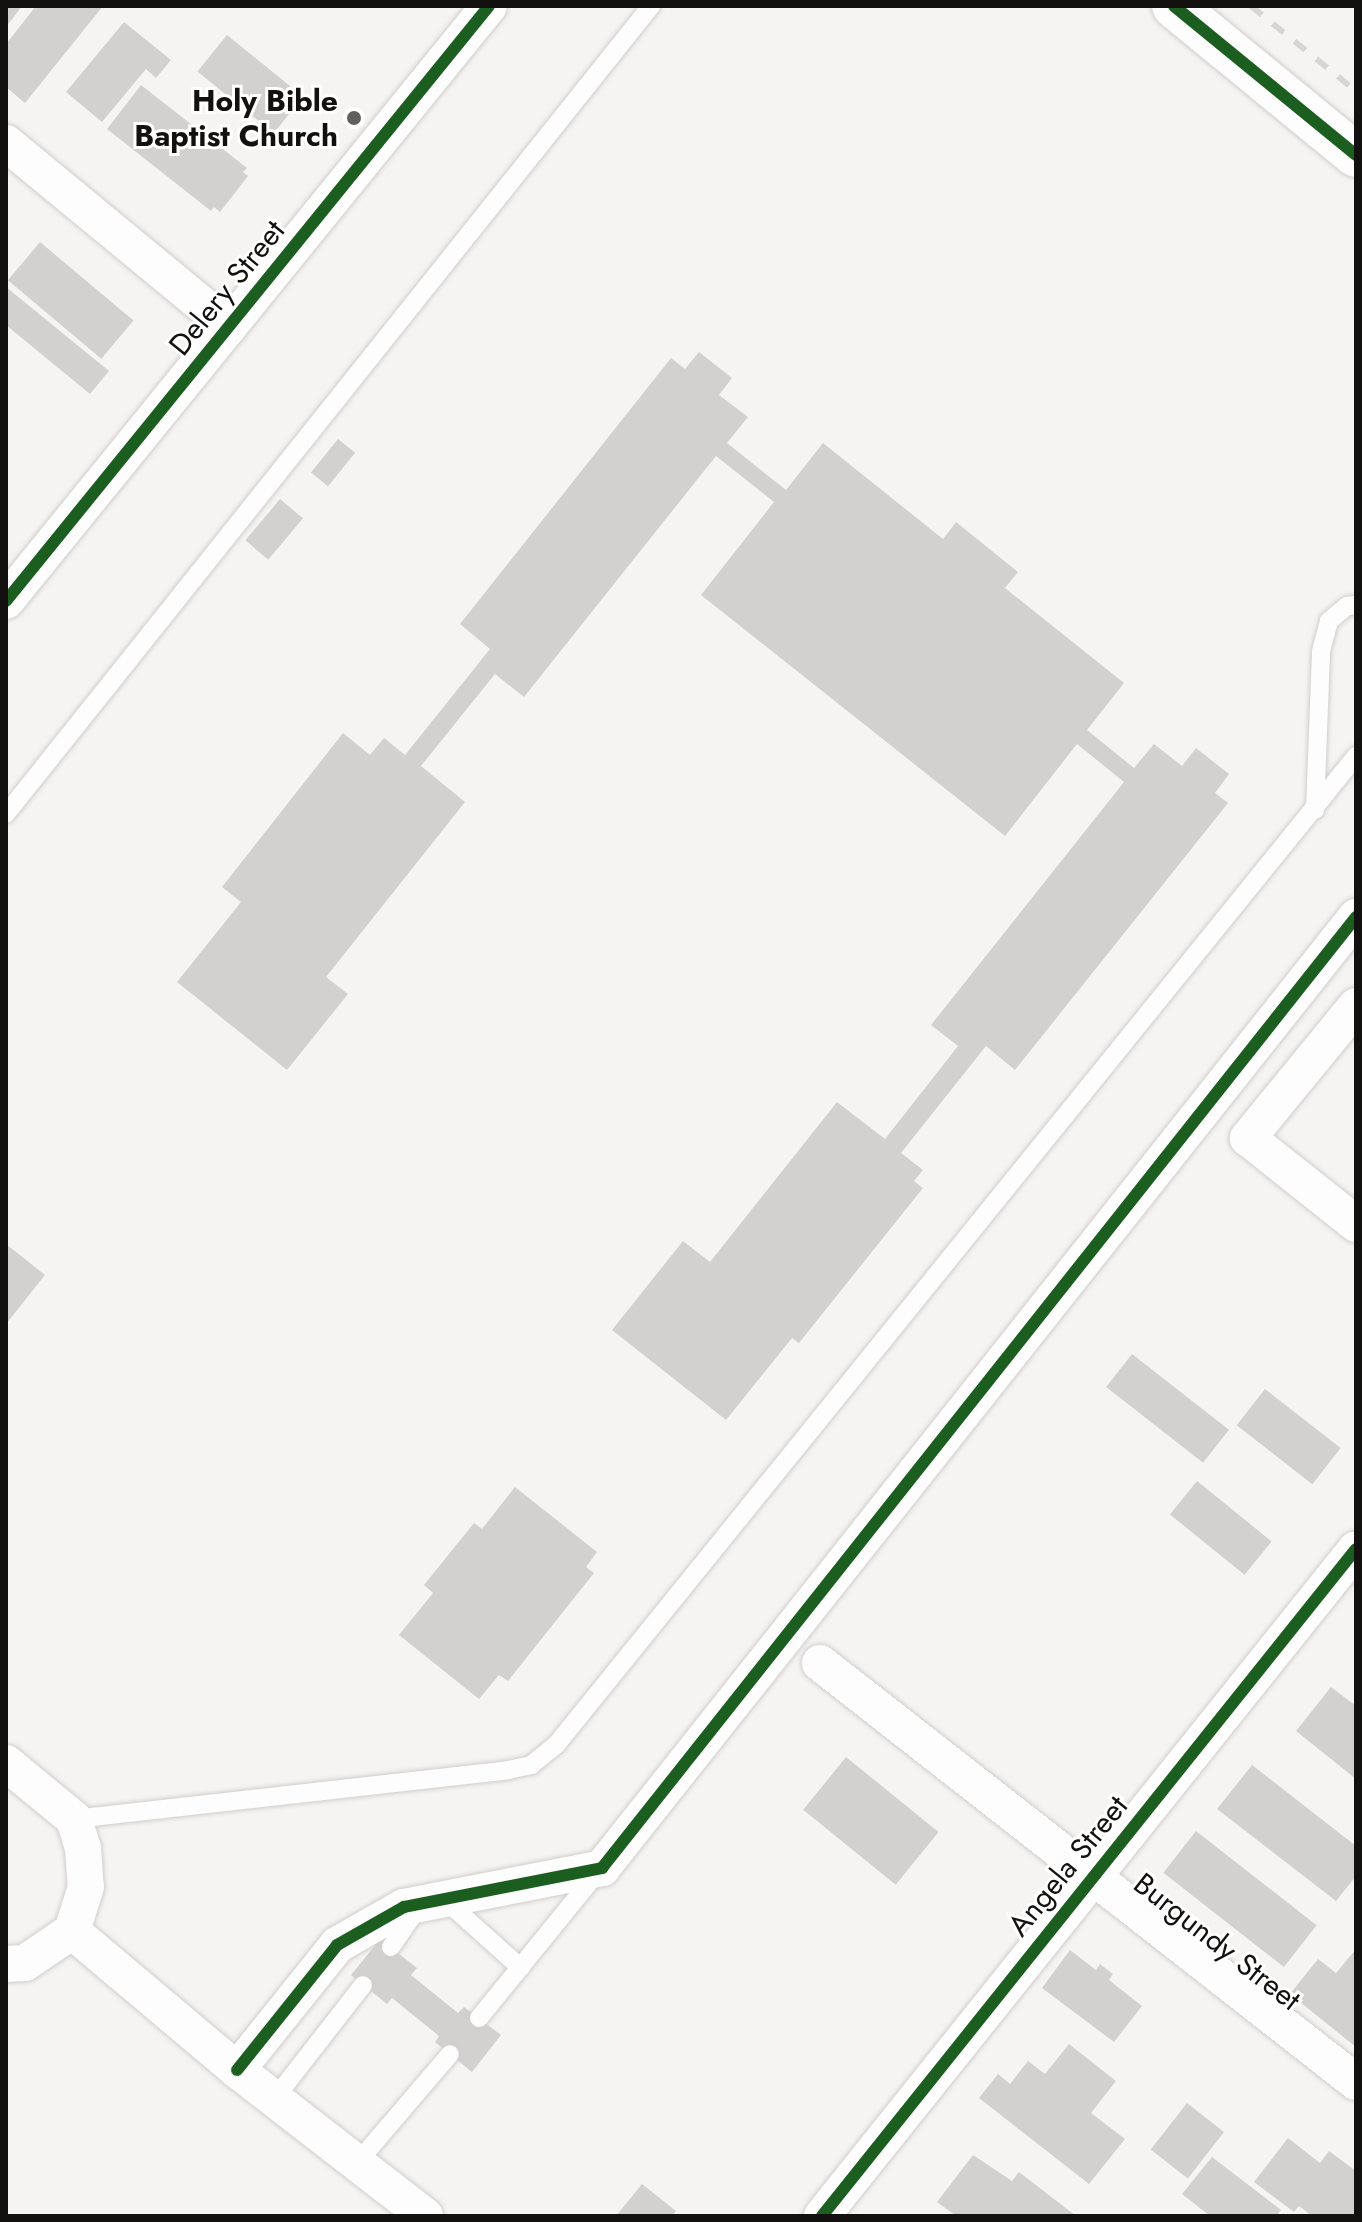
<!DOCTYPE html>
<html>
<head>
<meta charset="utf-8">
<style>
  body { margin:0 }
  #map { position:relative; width:1362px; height:2222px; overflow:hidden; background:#f6f4f2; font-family:Jost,sans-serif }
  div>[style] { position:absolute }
  .building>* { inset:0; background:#d3d1d0; transform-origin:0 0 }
  .roads { filter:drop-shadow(0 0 2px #d0cecd) drop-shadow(0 0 2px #d0cecd) }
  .lane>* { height:18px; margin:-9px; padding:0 9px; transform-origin:9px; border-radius:9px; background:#fefdfd }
  .street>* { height:36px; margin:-18px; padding:0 18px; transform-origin:18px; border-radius:18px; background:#fefdfd }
  .secondary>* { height:44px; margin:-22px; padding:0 22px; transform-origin:22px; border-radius:22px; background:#fefdfd }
  .rail>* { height:6px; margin-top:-3px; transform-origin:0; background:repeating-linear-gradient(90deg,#d7d6d6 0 14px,transparent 0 28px) }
  .cycleway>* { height:12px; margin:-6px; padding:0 6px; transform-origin:6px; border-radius:6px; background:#1b5e20 }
  .dots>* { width:22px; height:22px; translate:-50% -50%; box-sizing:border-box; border:4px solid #fff; border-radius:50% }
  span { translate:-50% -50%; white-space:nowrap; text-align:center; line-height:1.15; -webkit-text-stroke:6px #fff; paint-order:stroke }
  .poi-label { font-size:30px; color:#121110; font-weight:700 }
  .right { translate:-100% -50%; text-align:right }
  .street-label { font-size:30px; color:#121110 }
  .frame { position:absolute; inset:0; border:8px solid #121110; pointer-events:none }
</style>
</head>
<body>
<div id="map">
  <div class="building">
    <i style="clip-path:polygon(6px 6px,22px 6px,6px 27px)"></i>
    <i style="clip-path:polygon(36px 6px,103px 6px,25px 103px,6px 87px,6px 44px)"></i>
    <i style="clip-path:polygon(124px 22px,171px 60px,156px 78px,146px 69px,102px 122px,66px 92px)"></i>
    <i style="left:227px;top:35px;width:98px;height:47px;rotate:39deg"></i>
    <i style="clip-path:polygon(141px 85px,247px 168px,243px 172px,248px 176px,220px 212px,214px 207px,211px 211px,107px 129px)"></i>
    <i style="left:40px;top:242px;width:122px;height:50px;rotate:40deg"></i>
    <i style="clip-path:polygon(6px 287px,109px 371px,90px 394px,6px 325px)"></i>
    <i style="clip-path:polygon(699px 352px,732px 378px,719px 395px,748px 417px,727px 443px,786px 490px,823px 443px,943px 539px,956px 522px,1018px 572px,1005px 588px,1124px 683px,1087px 730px,1134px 768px,1154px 744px,1182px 766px,1196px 748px,1229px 774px,1215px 793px,1228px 803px,1015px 1070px,986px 1046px,901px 1153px,923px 1170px,914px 1181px,923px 1188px,799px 1343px,792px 1338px,726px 1420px,612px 1330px,683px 1241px,710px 1262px,837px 1102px,885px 1139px,958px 1046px,931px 1025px,1124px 782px,1077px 744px,1005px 836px,701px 595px,774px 502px,716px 456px,524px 697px,495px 674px,421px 766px,465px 802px,326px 977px,348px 994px,287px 1070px,177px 982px,241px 902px,222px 887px,343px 733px,370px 755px,384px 738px,405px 755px,490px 649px,460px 624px,671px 358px,685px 369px)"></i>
    <i style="left:338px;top:439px;width:22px;height:43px;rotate:39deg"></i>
    <i style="left:280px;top:499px;width:30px;height:54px;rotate:40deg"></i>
    <i style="clip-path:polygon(6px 1244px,45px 1275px,6px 1324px)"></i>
    <i style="left:1132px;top:1354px;width:123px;height:42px;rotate:38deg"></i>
    <i style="left:1265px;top:1389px;width:96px;height:46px;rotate:38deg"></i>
    <i style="left:1197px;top:1481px;width:96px;height:43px;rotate:39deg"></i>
    <i style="clip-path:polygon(515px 1487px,597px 1552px,586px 1567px,594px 1573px,508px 1681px,499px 1675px,479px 1699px,399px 1635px,433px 1593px,424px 1585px,474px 1523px,482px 1529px)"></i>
    <i style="clip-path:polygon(1331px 1687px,1356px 1706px,1356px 1779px,1296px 1731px)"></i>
    <i style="left:846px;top:1757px;width:119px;height:68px;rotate:39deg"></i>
    <i style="clip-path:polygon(1252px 1765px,1356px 1846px,1356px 1876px,1336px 1901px,1217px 1809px)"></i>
    <i style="left:1196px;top:1831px;width:153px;height:53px;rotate:38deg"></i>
    <i style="clip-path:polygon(380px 1939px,417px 1968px,411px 1975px,458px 2013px,464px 2007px,501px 2035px,472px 2072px,435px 2042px,439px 2036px,392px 1998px,387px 2004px,351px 1975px)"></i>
    <i style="clip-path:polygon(1356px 1949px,1356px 2047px,1290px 1994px,1318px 1959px,1336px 1973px)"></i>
    <i style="clip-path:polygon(1070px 1950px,1096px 1970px,1100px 1964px,1113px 1974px,1109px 1980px,1142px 2006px,1114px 2042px,1042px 1988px)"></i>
    <i style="clip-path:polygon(1069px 2044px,1116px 2081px,1091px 2113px,1125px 2139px,1089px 2184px,979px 2098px,998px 2074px,1010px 2084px,1028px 2061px,1045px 2074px)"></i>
    <i style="left:1187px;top:2103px;width:47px;height:59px;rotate:38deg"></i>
    <i style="clip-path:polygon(1288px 2138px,1320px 2163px,1329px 2151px,1356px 2171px,1356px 2216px,1312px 2216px,1299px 2206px,1294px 2212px,1254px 2182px)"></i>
    <i style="clip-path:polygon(973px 2155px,1012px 2181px,1019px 2172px,1076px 2216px,956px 2216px,937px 2202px)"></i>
    <i style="clip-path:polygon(1212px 2157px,1281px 2210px,1276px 2216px,1210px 2216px,1182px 2194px)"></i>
    <i style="clip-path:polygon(642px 2184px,676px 2211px,672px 2216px,616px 2216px)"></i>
  </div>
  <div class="roads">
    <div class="lane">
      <i style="left:1315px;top:810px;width:159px;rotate:-87.8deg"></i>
      <i style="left:1321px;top:651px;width:31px;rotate:-75deg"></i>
      <i style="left:1329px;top:621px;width:23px;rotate:-40deg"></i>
      <i style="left:1347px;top:606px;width:9px;rotate:-6deg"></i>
      <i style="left:6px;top:814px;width:1034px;rotate:-51.4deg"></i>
      <i style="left:74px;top:1819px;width:437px;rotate:-6.4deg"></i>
      <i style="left:508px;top:1770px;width:24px;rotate:-12deg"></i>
      <i style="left:531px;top:1765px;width:32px;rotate:-39deg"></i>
      <i style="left:556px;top:1745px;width:1272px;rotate:-51.03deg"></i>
      <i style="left:444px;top:1899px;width:103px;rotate:41.9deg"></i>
      <i style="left:391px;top:1947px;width:46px;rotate:-55.6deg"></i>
      <i style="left:479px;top:2018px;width:187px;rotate:-50.9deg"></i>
      <i style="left:275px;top:2098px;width:143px;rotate:-52.1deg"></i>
      <i style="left:357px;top:2163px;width:143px;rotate:-49.5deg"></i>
    </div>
    <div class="street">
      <i style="left:6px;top:143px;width:289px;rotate:39.5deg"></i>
      <i style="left:6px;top:601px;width:766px;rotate:-50.93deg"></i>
      <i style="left:1356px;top:1006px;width:171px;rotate:129.3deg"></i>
      <i style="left:1248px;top:1138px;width:138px;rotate:38.5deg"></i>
      <i style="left:820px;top:1663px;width:680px;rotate:38.02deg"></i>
      <i style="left:6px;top:1763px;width:88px;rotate:39.5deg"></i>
      <i style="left:74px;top:1819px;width:30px;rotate:73deg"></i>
      <i style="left:83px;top:1848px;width:39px;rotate:86deg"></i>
      <i style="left:86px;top:1887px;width:46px;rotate:107.7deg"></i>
      <i style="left:72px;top:1931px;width:57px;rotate:145.8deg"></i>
      <i style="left:25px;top:1963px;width:19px;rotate:177deg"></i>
      <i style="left:72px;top:1931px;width:216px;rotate:40.1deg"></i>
      <i style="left:237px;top:2070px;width:238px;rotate:37.8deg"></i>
      <i style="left:237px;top:2070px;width:160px;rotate:-51.3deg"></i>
      <i style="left:337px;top:1945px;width:77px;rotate:-29.6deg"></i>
      <i style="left:404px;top:1907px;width:202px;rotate:-11.1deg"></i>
      <i style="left:602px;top:1868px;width:1214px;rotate:-51.59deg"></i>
      <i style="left:822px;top:2216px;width:854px;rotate:-51.32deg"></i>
    </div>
    <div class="secondary">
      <i style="left:1174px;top:6px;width:235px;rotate:39.3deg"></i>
    </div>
  </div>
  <div class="rail">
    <i style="left:1251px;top:6px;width:135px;rotate:39deg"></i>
  </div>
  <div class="cycleway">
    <i style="left:1174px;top:6px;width:235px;rotate:39.3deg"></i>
    <i style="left:6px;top:601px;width:766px;rotate:-50.93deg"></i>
    <i style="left:237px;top:2070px;width:160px;rotate:-51.3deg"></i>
    <i style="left:337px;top:1945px;width:77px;rotate:-29.6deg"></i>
    <i style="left:404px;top:1907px;width:202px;rotate:-11.1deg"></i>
    <i style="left:602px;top:1868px;width:1214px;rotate:-51.59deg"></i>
    <i style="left:822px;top:2216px;width:854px;rotate:-51.32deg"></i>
  </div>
  <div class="dots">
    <i style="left:354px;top:118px;background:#62605f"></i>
  </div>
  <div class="poi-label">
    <span class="right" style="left:338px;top:118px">Holy Bible<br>Baptist Church</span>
  </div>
  <div class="street-label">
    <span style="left:227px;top:288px;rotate:-51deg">Delery Street</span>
    <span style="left:1068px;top:1866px;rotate:-51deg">Angela Street</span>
    <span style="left:1217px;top:1942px;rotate:38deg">Burgundy Street</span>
  </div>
  <div class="frame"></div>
</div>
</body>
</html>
